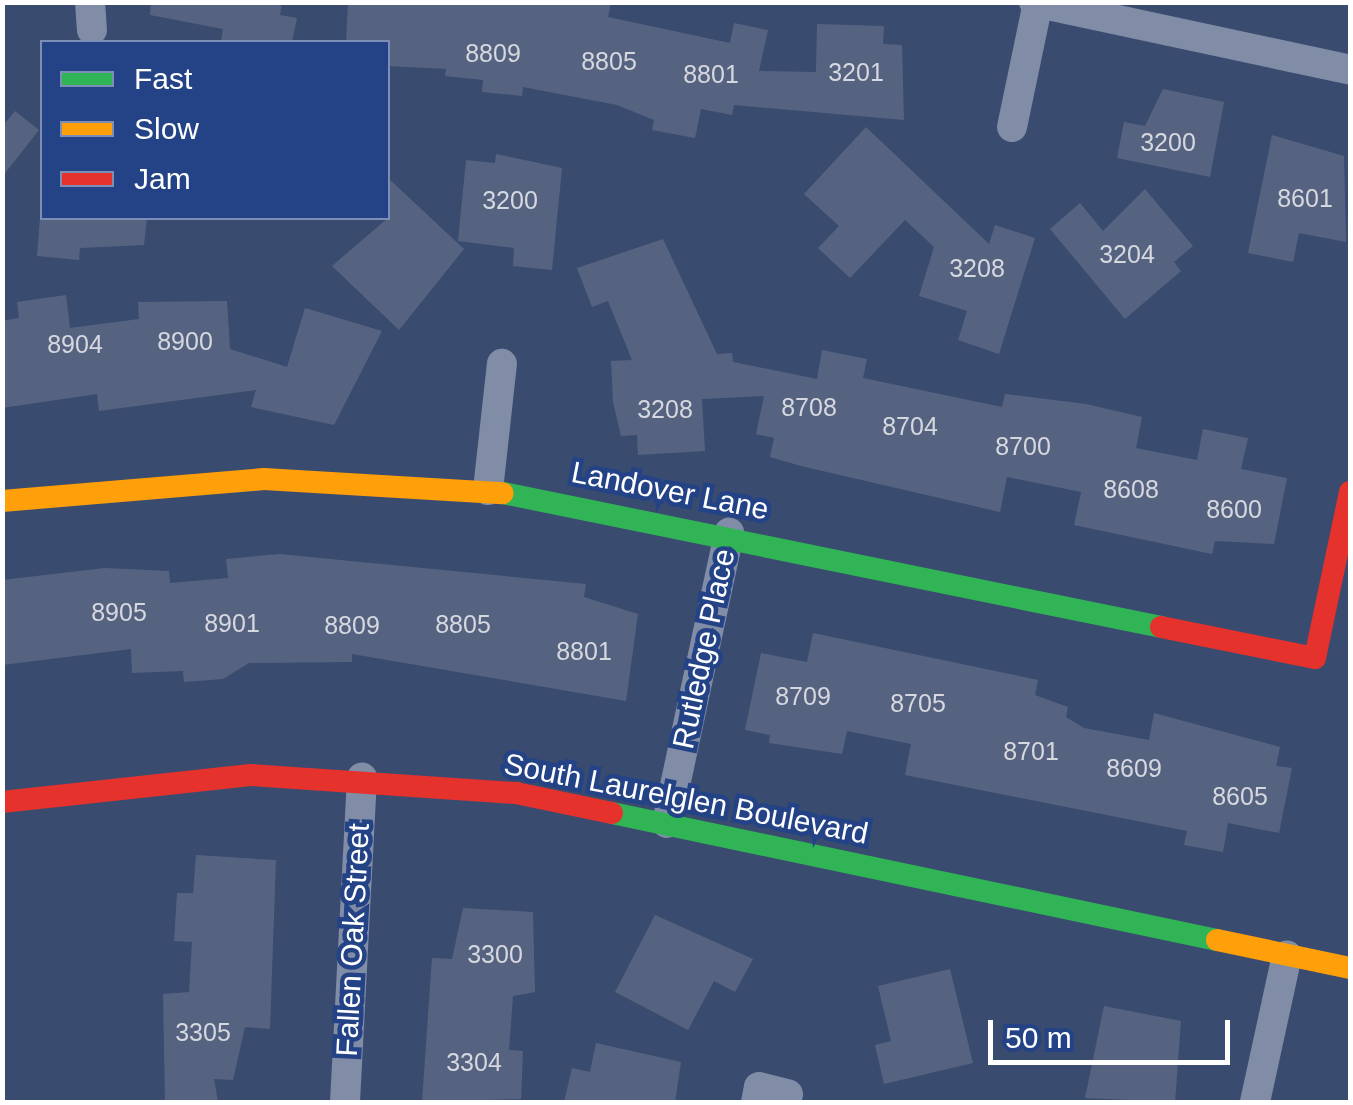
<!DOCTYPE html>
<html>
<head>
<meta charset="utf-8">
<style>
  body { margin:0 }
  #map { position:relative; width:1353px; height:1105px; overflow:hidden; background:#3a4b70; font-family:Helvetica,sans-serif }
  div>[style] { position:absolute }
  .building>* { inset:0; background:#566380 }
  .street>* { height:30px; margin:-15px; padding:0 15px; transform-origin:15px; border-radius:15px; background:#818ca6 }
  .fast>* { height:22px; margin:-11px; padding:0 11px; transform-origin:11px; border-radius:11px; background:#30b455 }
  .slow>* { height:22px; margin:-11px; padding:0 11px; transform-origin:11px; border-radius:11px; background:#ff9f0a }
  .jam>* { height:22px; margin:-11px; padding:0 11px; transform-origin:11px; border-radius:11px; background:#e5322d }
  span { translate:-50% -50%; white-space:nowrap; text-align:center; line-height:1.15; -webkit-text-stroke:9px #244386; paint-order:stroke }
  .number-label { font-size:25px; color:#d5d8df }
  .number-label span { -webkit-text-stroke-width:0 }
  .street-label { font-size:30px; color:#fff }
  .frame { position:absolute; inset:0; border:5px solid #fff; pointer-events:none }
  .legend { position:absolute; left:40px; top:40px; width:350px; height:180px; box-sizing:border-box; background:#244386; border:2px solid #7c8eb6; margin:0; padding:12px 18px; list-style:none; font-size:30px; color:#fff }
  .legend li { display:flex; align-items:center; gap:20px; height:50px }
  .legend b { width:50px; border:2px solid #7c8eb6 }
  .scale { position:absolute; left:988px; top:1020px; width:242px; height:45px; box-sizing:border-box; border:5px solid #fff; border-top:0; padding-left:12px; font-size:30px; line-height:35px; white-space:nowrap; color:#fff; -webkit-text-stroke:8px #244386; paint-order:stroke }
</style>
</head>
<body>
<div id="map">
  <div class="building">
    <i style="clip-path:polygon(151px 2px,282px 2px,280px 15px,297px 18px,292px 42px,221px 42px,223px 29px,150px 15px)"></i>
    <i style="clip-path:polygon(348px 2px,611px 2px,608px 17px,730px 43px,734px 23px,768px 30px,759px 71px,816px 72px,817px 24px,884px 26px,883px 44px,902px 45px,904px 120px,734px 105px,732px 115px,701px 109px,695px 138px,652px 130px,654px 120px,617px 105px,523px 87px,522px 96px,482px 92px,483px 80px,445px 76px,446px 69px,388px 66px,388px 42px,346px 42px)"></i>
    <i style="clip-path:polygon(1163px 89px,1224px 102px,1210px 177px,1117px 158px,1124px 122px,1145px 126px)"></i>
    <i style="clip-path:polygon(15px 111px,39px 130px,2px 177px,2px 127px)"></i>
    <i style="clip-path:polygon(866px 127px,989px 244px,995px 225px,1035px 238px,999px 354px,958px 340px,967px 311px,919px 296px,934px 247px,905px 220px,850px 278px,818px 248px,839px 226px,804px 194px)"></i>
    <i style="clip-path:polygon(1272px 135px,1344px 156px,1346px 242px,1299px 233px,1293px 262px,1248px 253px)"></i>
    <i style="clip-path:polygon(496px 154px,562px 168px,552px 270px,513px 266px,514px 248px,458px 241px,466px 160px,495px 163px)"></i>
    <i style="clip-path:polygon(388px 178px,464px 249px,399px 330px,332px 266px,388px 218px)"></i>
    <i style="clip-path:polygon(1145px 189px,1193px 246px,1174px 262px,1181px 271px,1125px 319px,1050px 229px,1080px 203px,1103px 231px)"></i>
    <i style="clip-path:polygon(40px 218px,147px 218px,144px 245px,80px 248px,79px 260px,37px 256px)"></i>
    <i style="clip-path:polygon(663px 239px,717px 354px,732px 353px,733px 362px,817px 379px,822px 350px,867px 359px,863px 378px,1002px 407px,1005px 394px,1086px 404px,1142px 417px,1136px 448px,1197px 460px,1203px 429px,1248px 438px,1241px 469px,1287px 478px,1274px 544px,1215px 541px,1212px 554px,1074px 525px,1081px 492px,1007px 477px,1000px 512px,801px 466px,770px 457px,774px 438px,756px 434px,764px 396px,702px 399px,705px 451px,638px 455px,637px 435px,621px 436px,613px 402px,611px 361px,632px 360px,608px 301px,592px 307px,577px 268px)"></i>
    <i style="clip-path:polygon(66px 295px,70px 328px,139px 319px,138px 302px,227px 301px,230px 349px,287px 367px,305px 308px,382px 331px,334px 425px,251px 407px,256px 390px,99px 411px,97px 394px,2px 408px,2px 321px,19px 318px,17px 302px)"></i>
    <i style="clip-path:polygon(279px 554px,586px 584px,584px 597px,638px 614px,626px 701px,352px 654px,352px 662px,249px 663px,223px 679px,184px 682px,183px 671px,132px 673px,131px 649px,2px 665px,2px 580px,105px 568px,169px 571px,170px 583px,228px 578px,226px 559px)"></i>
    <i style="clip-path:polygon(813px 633px,1038px 680px,1035px 695px,1068px 707px,1066px 717px,1084px 728px,1149px 740px,1154px 713px,1280px 747px,1276px 766px,1292px 768px,1279px 833px,1228px 823px,1223px 852px,1184px 845px,1187px 831px,905px 775px,911px 744px,847px 731px,842px 754px,769px 743px,770px 735px,745px 730px,761px 653px,807px 662px)"></i>
    <i style="clip-path:polygon(196px 855px,276px 860px,270px 1029px,245px 1027px,233px 1080px,214px 1079px,218px 1102px,165px 1102px,163px 994px,189px 992px,192px 942px,174px 941px,177px 893px,193px 893px)"></i>
    <i style="clip-path:polygon(463px 908px,533px 912px,535px 992px,513px 996px,509px 1050px,523px 1051px,521px 1099px,422px 1102px,432px 958px,452px 959px)"></i>
    <i style="clip-path:polygon(655px 915px,753px 959px,735px 992px,714px 981px,688px 1030px,615px 992px)"></i>
    <i style="clip-path:polygon(950px 969px,973px 1063px,884px 1084px,875px 1045px,891px 1041px,878px 986px)"></i>
    <i style="clip-path:polygon(1104px 1006px,1181px 1021px,1175px 1102px,1085px 1098px)"></i>
    <i style="clip-path:polygon(596px 1043px,681px 1062px,675px 1102px,564px 1102px,572px 1068px,590px 1072px)"></i>
  </div>
  <div class="street">
    <i style="left:90px;top:2px;width:28px;rotate:86deg"></i>
    <i style="left:1034px;top:2px;width:323px;rotate:12.1deg"></i>
    <i style="left:1012px;top:127px;width:127px;rotate:-78.2deg"></i>
    <i style="left:488px;top:490px;width:127px;rotate:-83.7deg"></i>
    <i style="left:667px;top:823px;width:297px;rotate:-77.9deg"></i>
    <i style="left:345px;top:1102px;width:325px;rotate:-87deg"></i>
    <i style="left:756px;top:1102px;width:15px;rotate:-79deg"></i>
    <i style="left:759px;top:1087px;width:30px;rotate:14deg"></i>
    <i style="left:1255px;top:1102px;width:150px;rotate:-77.7deg"></i>
  </div>
  <div class="fast">
    <i style="left:503px;top:493px;width:672px;rotate:11.51deg"></i>
    <i style="left:612px;top:813px;width:618px;rotate:11.86deg"></i>
  </div>
  <div class="slow">
    <i style="left:2px;top:501px;width:263px;rotate:-4.8deg"></i>
    <i style="left:264px;top:479px;width:239px;rotate:3.4deg"></i>
    <i style="left:1217px;top:940px;width:136px;rotate:11.9deg"></i>
  </div>
  <div class="jam">
    <i style="left:1161px;top:627px;width:157px;rotate:11.4deg"></i>
    <i style="left:1315px;top:658px;width:170px;rotate:-78.1deg"></i>
    <i style="left:2px;top:802px;width:250px;rotate:-6.2deg"></i>
    <i style="left:251px;top:775px;width:266px;rotate:3.9deg"></i>
    <i style="left:516px;top:793px;width:98px;rotate:11.8deg"></i>
  </div>
  <div class="number-label">
    <span style="left:493px;top:53px">8809</span>
    <span style="left:609px;top:61px">8805</span>
    <span style="left:856px;top:72px">3201</span>
    <span style="left:711px;top:74px">8801</span>
    <span style="left:1168px;top:142px">3200</span>
    <span style="left:1305px;top:198px">8601</span>
    <span style="left:510px;top:200px">3200</span>
    <span style="left:1127px;top:254px">3204</span>
    <span style="left:977px;top:268px">3208</span>
    <span style="left:185px;top:341px">8900</span>
    <span style="left:75px;top:344px">8904</span>
    <span style="left:809px;top:407px">8708</span>
    <span style="left:665px;top:409px">3208</span>
    <span style="left:910px;top:426px">8704</span>
    <span style="left:1023px;top:446px">8700</span>
    <span style="left:1131px;top:489px">8608</span>
    <span style="left:1234px;top:509px">8600</span>
    <span style="left:119px;top:612px">8905</span>
    <span style="left:232px;top:623px">8901</span>
    <span style="left:463px;top:624px">8805</span>
    <span style="left:352px;top:625px">8809</span>
    <span style="left:584px;top:651px">8801</span>
    <span style="left:803px;top:696px">8709</span>
    <span style="left:918px;top:703px">8705</span>
    <span style="left:1031px;top:751px">8701</span>
    <span style="left:1134px;top:768px">8609</span>
    <span style="left:1240px;top:796px">8605</span>
    <span style="left:495px;top:954px">3300</span>
    <span style="left:203px;top:1032px">3305</span>
    <span style="left:474px;top:1062px">3304</span>
  </div>
  <div class="street-label">
    <span style="left:670px;top:491px;rotate:11deg">Landover Lane</span>
    <span style="left:704px;top:649px;rotate:-78deg">Rutledge Place</span>
    <span style="left:686px;top:799px;rotate:11deg">South Laurelglen Boulevard</span>
    <span style="left:353px;top:940px;rotate:-87deg">Fallen Oak Street</span>
  </div>
  <div class="frame"></div>
  <ul class="legend">
  <li><b style="height:12px;background:#30b455"></b>Fast</li>
  <li><b style="height:12px;background:#ff9f0a"></b>Slow</li>
  <li><b style="height:12px;background:#e5322d"></b>Jam</li>
  </ul>
  <div class="scale">50 m</div>
</div>
</body>
</html>
